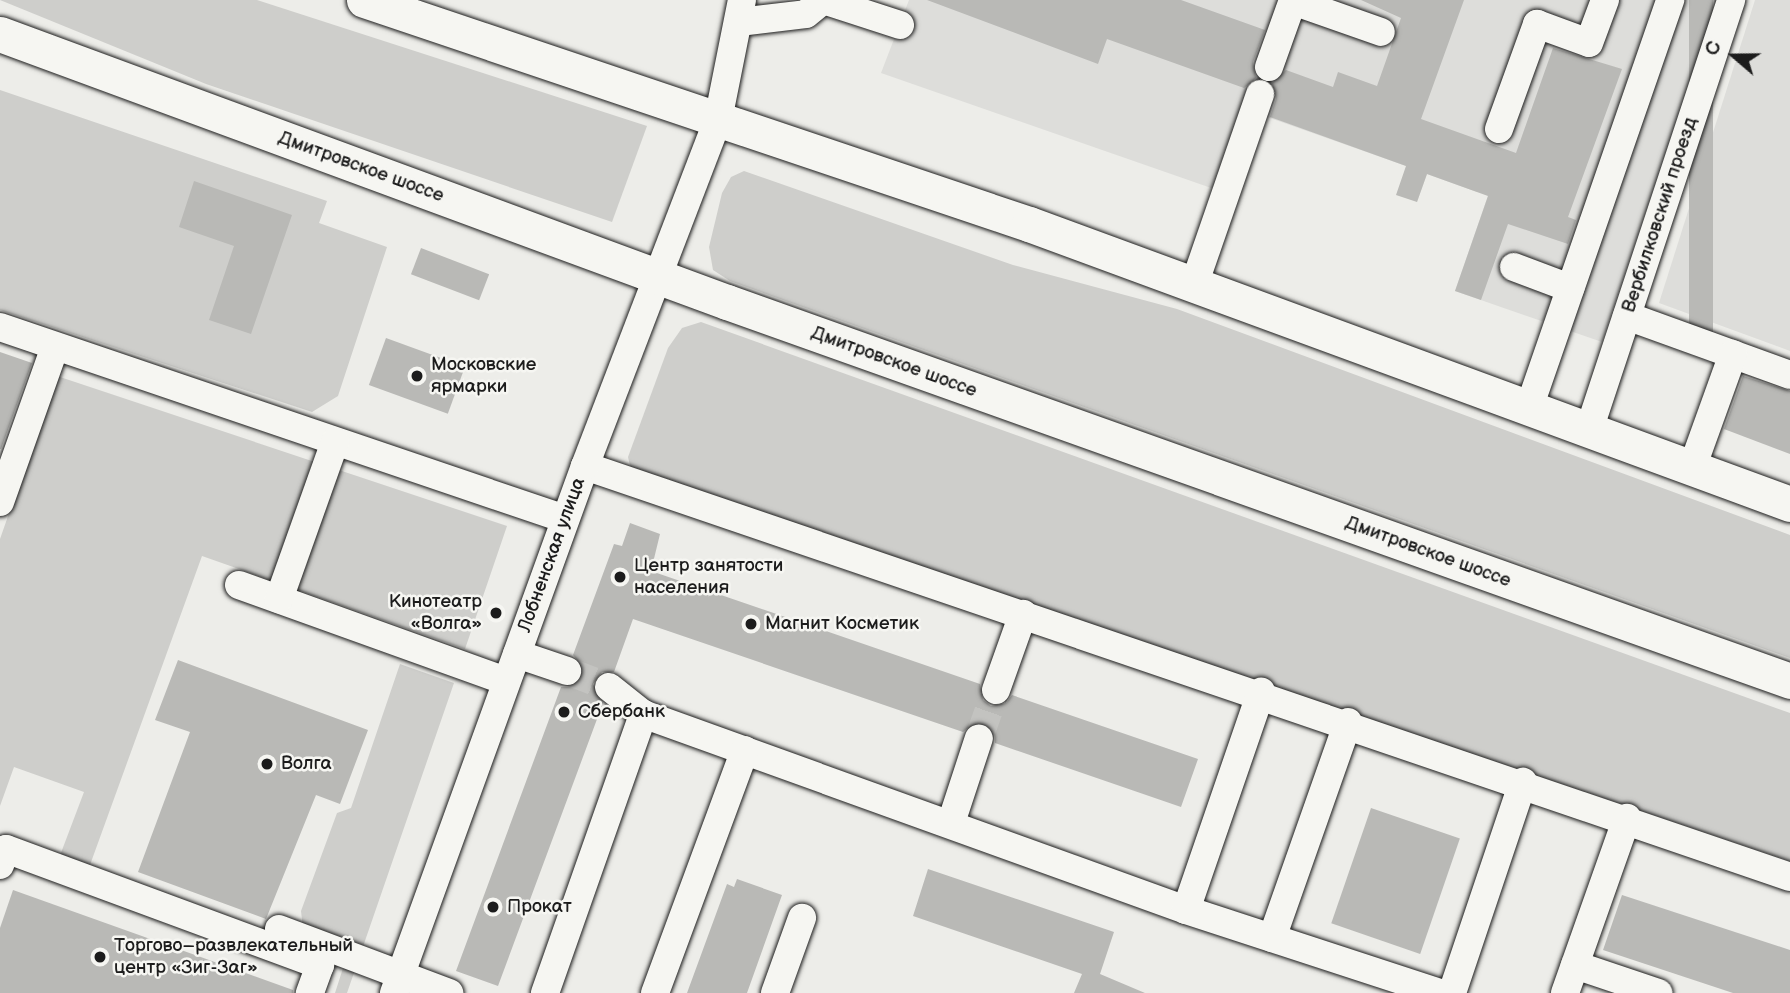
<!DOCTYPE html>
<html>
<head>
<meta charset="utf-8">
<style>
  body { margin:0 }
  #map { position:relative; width:1790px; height:993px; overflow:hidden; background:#edede9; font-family:"Balsamiq Sans",sans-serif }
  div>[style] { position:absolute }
  .built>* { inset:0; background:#ddddda }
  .green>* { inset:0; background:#cececb }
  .building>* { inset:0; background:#b9b9b6; transform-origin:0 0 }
  .minor-tunnel>* { height:28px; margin-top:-14px; transform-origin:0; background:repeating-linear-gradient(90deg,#c3c3c0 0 28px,transparent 0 42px) }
  .roads { filter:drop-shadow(0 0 2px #1c1c1c) drop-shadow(0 0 2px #1c1c1c) }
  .minor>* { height:28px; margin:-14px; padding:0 14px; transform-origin:14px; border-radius:14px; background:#f6f6f2 }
  .major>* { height:35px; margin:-17.5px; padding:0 17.5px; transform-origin:17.5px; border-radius:17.5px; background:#f6f6f2 }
  .dots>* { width:19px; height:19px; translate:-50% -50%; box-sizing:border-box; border:4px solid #f6f6f2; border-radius:50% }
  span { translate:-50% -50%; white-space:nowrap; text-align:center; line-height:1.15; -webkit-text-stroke:5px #f6f6f2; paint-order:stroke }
  .street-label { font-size:19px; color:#1c1c1c }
  .poi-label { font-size:19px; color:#1c1c1c }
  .left { translate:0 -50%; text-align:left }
  .right { translate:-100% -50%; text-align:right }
  .north { position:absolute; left:1699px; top:21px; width:70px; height:70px; -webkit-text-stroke:5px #f6f6f2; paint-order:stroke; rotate:290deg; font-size:19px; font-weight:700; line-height:28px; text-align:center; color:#1c1c1c }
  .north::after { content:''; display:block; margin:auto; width:24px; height:32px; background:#1c1c1c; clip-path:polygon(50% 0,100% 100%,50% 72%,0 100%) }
</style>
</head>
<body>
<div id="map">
  <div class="built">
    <i style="clip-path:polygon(909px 0,1717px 0,1602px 342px,1455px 291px,1493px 181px,1483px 177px,1477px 192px,1427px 174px,1417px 202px,1406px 166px,1267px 117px,1274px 99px,1252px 91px,1217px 190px,881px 73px)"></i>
    <i style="clip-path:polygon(1755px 0,1790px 0,1790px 351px,1659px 303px)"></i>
  </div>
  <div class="green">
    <i style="clip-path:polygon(0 0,257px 0,647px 126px,612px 222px,206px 84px)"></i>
    <i style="clip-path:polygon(0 90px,327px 201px,319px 223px,387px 247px,338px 396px,312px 412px,0 310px)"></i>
    <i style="clip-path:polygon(744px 171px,1013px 265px,1177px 309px,1790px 535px,1790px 658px,730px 281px,713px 270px,709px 247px,722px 193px,731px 177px)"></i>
    <i style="clip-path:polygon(701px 322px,1790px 713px,1790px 861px,631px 470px,628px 457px,668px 348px,682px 328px)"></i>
    <i style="clip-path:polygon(57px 376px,507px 526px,465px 649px,202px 556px,86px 876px,56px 866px,84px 792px,14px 767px,0 806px,0 539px)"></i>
    <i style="clip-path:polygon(400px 664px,454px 683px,347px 993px,335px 993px,343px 968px,306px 955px,301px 911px,337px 813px,351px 808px)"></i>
  </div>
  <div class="building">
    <i style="clip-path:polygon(927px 0,1181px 0,1265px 30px,1253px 62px,1256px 78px,1244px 88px,1107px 39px,1098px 64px)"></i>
    <i style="clip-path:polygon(1361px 0,1464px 0,1421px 119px,1516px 153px,1553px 48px,1622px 69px,1568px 217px,1576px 220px,1568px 244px,1508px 224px,1481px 300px,1455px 291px,1488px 196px,1427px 174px,1417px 202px,1396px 195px,1406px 166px,1270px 117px,1276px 99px,1272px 83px,1286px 70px,1333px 87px,1338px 72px,1377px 86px,1401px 18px)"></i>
    <i style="left:1689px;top:0;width:24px;height:352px"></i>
    <i style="clip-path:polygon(194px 181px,292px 215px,251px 334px,209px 320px,234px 246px,179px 227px)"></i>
    <i style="left:421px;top:248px;width:73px;height:28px;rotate:21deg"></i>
    <i style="left:386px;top:338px;width:84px;height:50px;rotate:20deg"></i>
    <i style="clip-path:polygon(0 352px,32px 363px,1px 449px,0 449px)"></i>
    <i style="clip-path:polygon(1743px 376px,1790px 391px,1790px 454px,1724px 429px)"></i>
    <i style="clip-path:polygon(630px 523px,660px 534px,651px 571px,980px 684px,983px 700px,991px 706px,1006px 703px,1012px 695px,1198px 759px,1181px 807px,995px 743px,995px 734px,985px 723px,975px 722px,963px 732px,633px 619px,614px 672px,602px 672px,593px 684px,603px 703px,498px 986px,456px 971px,561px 687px,571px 687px,582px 677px,583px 667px,573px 655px,614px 544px,622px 546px)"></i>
    <i style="clip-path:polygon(178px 660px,368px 730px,340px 804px,316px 795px,266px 919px,138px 872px,190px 732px,155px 720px)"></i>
    <i style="left:1371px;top:808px;width:94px;height:122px;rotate:19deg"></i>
    <i style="clip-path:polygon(928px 869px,1114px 932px,1100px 974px,1145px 993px,1074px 993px,1082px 974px,913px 916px)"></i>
    <i style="clip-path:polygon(737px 879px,782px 895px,747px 993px,687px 993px,727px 884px,734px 887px)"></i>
    <i style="clip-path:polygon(13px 890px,293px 990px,293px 993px,0 993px,0 928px)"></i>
    <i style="clip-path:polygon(1622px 895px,1790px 950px,1790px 993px,1733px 993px,1603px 950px)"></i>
  </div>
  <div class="minor-tunnel">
    <i style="left:567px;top:671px;width:45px;rotate:20.9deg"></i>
    <i style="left:979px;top:738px;width:51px;rotate:-70.5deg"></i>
  </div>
  <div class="roads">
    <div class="minor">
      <i style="left:1293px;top:1px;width:93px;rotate:19.4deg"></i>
      <i style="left:739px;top:22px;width:67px;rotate:-6.8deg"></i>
      <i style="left:806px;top:14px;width:22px;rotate:-39deg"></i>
      <i style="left:823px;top:0;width:81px;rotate:18deg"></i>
      <i style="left:1269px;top:67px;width:71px;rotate:-70.3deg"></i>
      <i style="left:1499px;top:129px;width:112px;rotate:-70.1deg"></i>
      <i style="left:1537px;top:24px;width:55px;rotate:20.1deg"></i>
      <i style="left:1589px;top:43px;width:46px;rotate:-69.6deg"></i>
      <i style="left:1514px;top:267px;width:60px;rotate:20.6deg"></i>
      <i style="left:1194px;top:285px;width:202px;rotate:-70.9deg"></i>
      <i style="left:1627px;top:316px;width:173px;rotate:19.9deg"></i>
      <i style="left:0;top:327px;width:597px;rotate:18.77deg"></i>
      <i style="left:1529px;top:408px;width:432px;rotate:-70.9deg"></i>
      <i style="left:1589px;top:430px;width:453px;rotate:-71.7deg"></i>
      <i style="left:585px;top:466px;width:1273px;rotate:18.83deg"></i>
      <i style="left:1692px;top:468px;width:121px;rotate:-70.2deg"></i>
      <i style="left:0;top:502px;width:164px;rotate:-70.5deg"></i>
      <i style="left:239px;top:585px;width:284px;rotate:19.8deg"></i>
      <i style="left:279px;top:599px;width:167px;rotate:-70.4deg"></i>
      <i style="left:517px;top:654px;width:53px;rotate:18.8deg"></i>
      <i style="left:609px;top:687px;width:43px;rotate:38.5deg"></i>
      <i style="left:643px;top:714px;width:577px;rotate:19.85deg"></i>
      <i style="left:1186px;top:910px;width:267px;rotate:18.1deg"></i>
      <i style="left:996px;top:690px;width:81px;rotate:-70.4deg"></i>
      <i style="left:951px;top:823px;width:89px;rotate:-71.8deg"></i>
      <i style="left:0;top:865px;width:17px;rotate:-69deg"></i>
      <i style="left:6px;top:849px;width:335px;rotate:20.3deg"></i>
      <i style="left:320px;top:965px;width:30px;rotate:110deg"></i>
      <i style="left:1186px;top:910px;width:231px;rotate:-71deg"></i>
      <i style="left:279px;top:929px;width:182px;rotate:20.6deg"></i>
      <i style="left:1272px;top:938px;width:229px;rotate:-70.6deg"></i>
      <i style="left:1575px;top:965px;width:88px;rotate:18.6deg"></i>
      <i style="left:394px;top:993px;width:561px;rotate:-70.08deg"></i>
      <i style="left:585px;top:466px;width:371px;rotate:-69deg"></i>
      <i style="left:718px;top:120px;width:122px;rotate:-78.7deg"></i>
      <i style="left:545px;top:993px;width:296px;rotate:-70.6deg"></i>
      <i style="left:655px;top:993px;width:259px;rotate:-69.7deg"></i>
      <i style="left:775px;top:993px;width:80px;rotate:-70.2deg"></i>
      <i style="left:1452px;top:993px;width:223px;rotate:-71.4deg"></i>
      <i style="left:1565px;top:993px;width:186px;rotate:-70.5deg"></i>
    </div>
    <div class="major">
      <i style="left:364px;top:0;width:702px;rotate:18.62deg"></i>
      <i style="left:1029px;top:224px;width:811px;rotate:20.2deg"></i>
      <i style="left:0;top:34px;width:775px;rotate:20.24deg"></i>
      <i style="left:727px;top:302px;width:1129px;rotate:19.62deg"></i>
    </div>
  </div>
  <div class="dots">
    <i style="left:417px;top:376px;background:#1c1c1c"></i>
    <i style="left:620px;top:577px;background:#1c1c1c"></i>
    <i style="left:496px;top:613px;background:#1c1c1c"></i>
    <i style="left:751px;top:624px;background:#1c1c1c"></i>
    <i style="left:564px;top:712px;background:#1c1c1c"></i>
    <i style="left:267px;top:764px;background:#1c1c1c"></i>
    <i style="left:493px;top:907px;background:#1c1c1c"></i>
    <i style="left:100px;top:957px;background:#1c1c1c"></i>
  </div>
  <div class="street-label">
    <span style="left:361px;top:167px;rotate:20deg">Дмитровское шоссе</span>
    <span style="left:1660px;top:215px;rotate:-72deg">Вербилковский проезд</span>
    <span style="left:894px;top:362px;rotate:20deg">Дмитровское шоссе</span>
    <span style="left:1428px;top:552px;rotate:20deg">Дмитровское шоссе</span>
    <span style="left:552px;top:555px;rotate:-70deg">Лобненская улица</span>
  </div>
  <div class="poi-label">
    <span class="left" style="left:431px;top:376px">Московские<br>ярмарки</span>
    <span class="left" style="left:634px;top:577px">Центр занятости<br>населения</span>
    <span class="right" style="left:482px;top:613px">Кинотеатр<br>«Волга»</span>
    <span class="left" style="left:765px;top:624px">Магнит Косметик</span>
    <span class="left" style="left:578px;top:712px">Сбербанк</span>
    <span class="left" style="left:281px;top:764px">Волга</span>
    <span class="left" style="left:507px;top:907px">Прокат</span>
    <span class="left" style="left:114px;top:957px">Торгово–развлекательный<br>центр «Зиг-Заг»</span>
  </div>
  <div class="north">С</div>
</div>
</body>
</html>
